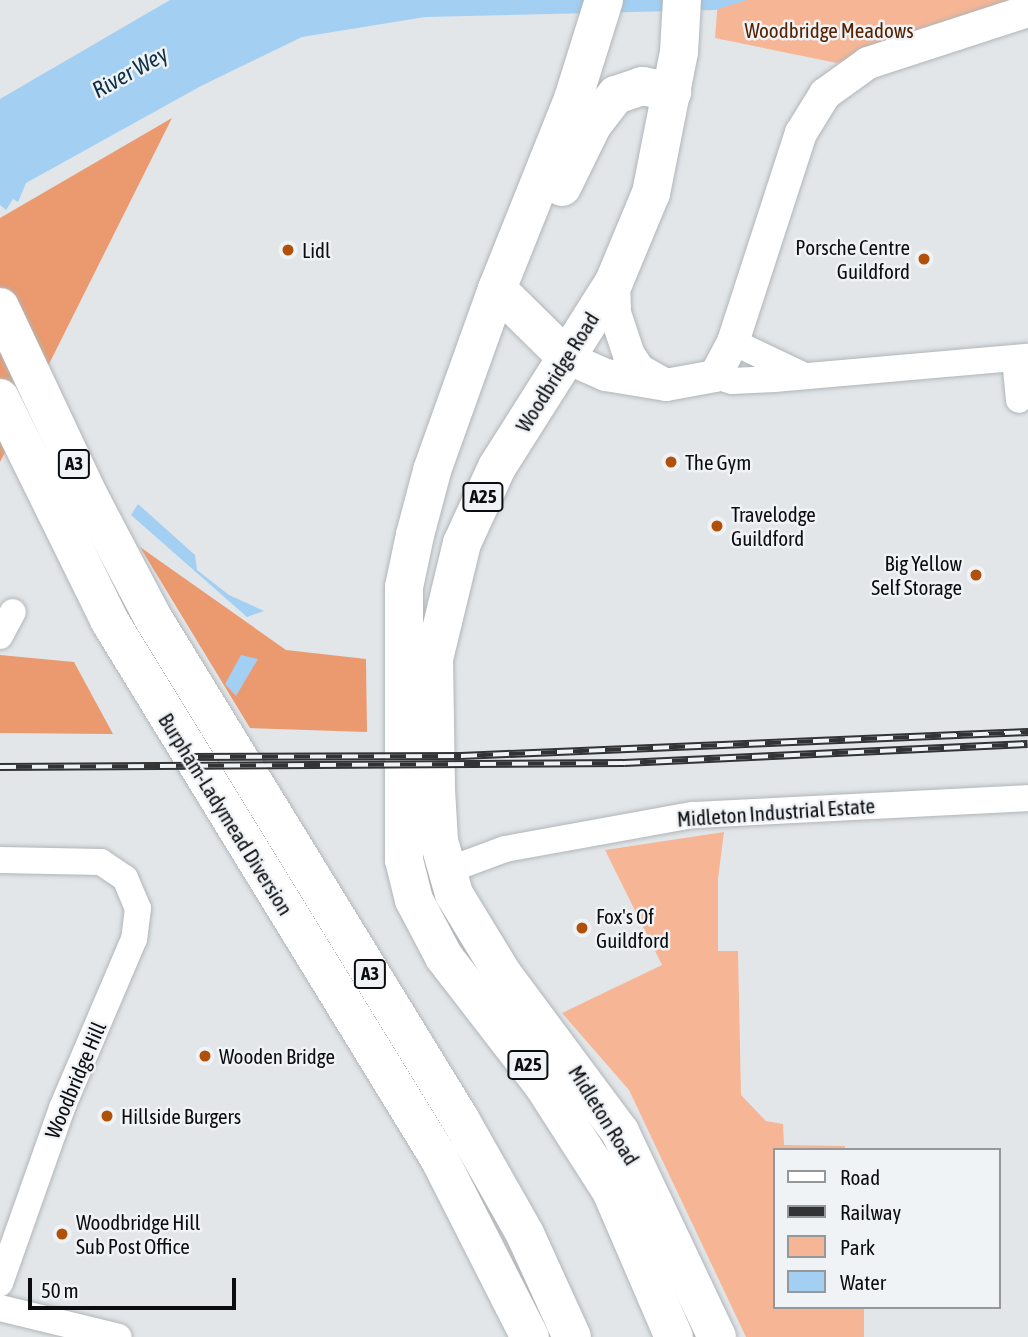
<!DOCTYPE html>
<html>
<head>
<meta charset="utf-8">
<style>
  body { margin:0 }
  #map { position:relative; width:1028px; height:1337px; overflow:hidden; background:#e2e6e9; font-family:"Asap Condensed",sans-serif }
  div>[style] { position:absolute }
  .green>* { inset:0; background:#f6b695 }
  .forest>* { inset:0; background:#eb996e }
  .water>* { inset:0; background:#a2cff2 }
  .roads { filter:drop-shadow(0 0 2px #b1b5b8) drop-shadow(0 0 2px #b1b5b8) }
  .minor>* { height:26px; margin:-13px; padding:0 13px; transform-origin:13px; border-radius:13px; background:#fff }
  .tertiary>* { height:32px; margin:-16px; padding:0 16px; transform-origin:16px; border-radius:16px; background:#fff }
  .primary>* { height:38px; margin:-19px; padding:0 19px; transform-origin:19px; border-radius:19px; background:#fff }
  .trunk>* { height:38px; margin:-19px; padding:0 19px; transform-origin:19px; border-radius:19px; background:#fff }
  .rail>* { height:8px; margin-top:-4px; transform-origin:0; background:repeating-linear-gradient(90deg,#f0f3f6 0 16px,#313334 0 32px); box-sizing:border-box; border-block:2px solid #313334 }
  .dots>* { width:19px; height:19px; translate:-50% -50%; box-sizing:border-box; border:4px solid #f0f3f6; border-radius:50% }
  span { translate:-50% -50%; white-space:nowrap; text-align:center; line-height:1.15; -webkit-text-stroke:5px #f0f3f6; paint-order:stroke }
  .shield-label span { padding:2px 5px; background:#f0f3f6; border:2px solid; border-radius:5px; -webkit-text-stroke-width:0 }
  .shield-label { font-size:19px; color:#0c0d0e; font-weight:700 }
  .park-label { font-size:21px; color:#562301 }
  .poi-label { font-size:21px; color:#0c0d0e }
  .right { translate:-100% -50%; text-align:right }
  .left { translate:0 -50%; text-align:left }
  .street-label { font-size:21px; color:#0c0d0e }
  .water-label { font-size:23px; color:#0e3047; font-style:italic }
  .legend { position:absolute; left:773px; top:1148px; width:228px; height:161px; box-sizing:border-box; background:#f0f3f6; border:2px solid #959799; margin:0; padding:9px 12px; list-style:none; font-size:21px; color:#0c0d0e }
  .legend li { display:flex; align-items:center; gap:14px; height:35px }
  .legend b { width:35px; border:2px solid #959799 }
  .scale { position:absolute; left:28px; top:1278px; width:208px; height:32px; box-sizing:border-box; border:4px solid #0c0d0e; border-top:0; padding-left:9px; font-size:21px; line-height:24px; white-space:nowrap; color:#0c0d0e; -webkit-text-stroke:5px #f0f3f6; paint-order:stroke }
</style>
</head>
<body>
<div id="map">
  <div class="green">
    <i style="clip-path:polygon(718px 0,1027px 0,930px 27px,837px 63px,715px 38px)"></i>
    <i style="clip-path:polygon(724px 832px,718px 879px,718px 951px,738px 951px,741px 1095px,766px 1121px,783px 1124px,784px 1145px,845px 1146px,845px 1150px,774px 1150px,774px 1307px,864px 1307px,864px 1337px,746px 1337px,629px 1090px,562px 1013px,662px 965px,605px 850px)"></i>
  </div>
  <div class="forest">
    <i style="clip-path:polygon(172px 118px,0 462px,0 218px)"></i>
    <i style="clip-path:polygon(140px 547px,286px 650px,366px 659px,367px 732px,250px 728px)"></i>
    <i style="clip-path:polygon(0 655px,74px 662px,113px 734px,0 733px)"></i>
  </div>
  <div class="water">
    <i style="clip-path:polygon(170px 0,747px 0,715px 10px,425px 17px,302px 37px,201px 86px,26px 183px,18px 202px,13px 199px,6px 210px,0 205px,0 99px)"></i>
    <i style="clip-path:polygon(138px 504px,195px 555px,197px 570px,229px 595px,264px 611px,247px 617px,131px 515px)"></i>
    <i style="clip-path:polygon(241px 655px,258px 659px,236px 696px,225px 684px)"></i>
  </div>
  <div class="roads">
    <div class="minor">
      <i style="left:733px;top:342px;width:74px;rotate:25.5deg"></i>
      <i style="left:1015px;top:358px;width:42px;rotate:84.6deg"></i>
      <i style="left:715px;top:376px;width:18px;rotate:16deg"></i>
      <i style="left:732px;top:381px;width:42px;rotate:-2.7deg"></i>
      <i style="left:774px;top:379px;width:255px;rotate:-5deg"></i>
      <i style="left:0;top:636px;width:27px;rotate:-62deg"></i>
      <i style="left:0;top:860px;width:101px;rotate:1.1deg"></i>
      <i style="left:101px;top:862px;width:29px;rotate:34deg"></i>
      <i style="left:125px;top:878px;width:33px;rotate:67deg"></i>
      <i style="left:138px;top:908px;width:31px;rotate:97deg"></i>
      <i style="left:134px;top:939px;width:184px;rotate:113.1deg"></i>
      <i style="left:62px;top:1108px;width:186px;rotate:109.5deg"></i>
      <i style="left:446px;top:871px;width:63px;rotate:-20.4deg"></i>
      <i style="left:505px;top:849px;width:191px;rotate:-10.3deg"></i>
      <i style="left:693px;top:815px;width:335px;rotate:-2.9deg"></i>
      <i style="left:0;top:1308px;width:122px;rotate:13.7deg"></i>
    </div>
    <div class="tertiary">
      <i style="left:614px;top:282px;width:31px;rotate:88deg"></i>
      <i style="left:615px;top:313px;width:44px;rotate:71.6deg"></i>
      <i style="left:629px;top:355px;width:18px;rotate:56deg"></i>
      <i style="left:639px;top:370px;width:25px;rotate:29deg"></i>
      <i style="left:567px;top:358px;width:43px;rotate:23.6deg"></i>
      <i style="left:606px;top:375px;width:61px;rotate:9.5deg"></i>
      <i style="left:666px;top:385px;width:50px;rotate:-10.4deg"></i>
      <i style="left:715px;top:376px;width:38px;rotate:-62deg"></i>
      <i style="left:733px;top:342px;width:220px;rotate:-72deg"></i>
      <i style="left:801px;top:133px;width:46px;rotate:-58.4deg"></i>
      <i style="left:825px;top:94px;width:53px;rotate:-35.8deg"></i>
      <i style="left:868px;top:63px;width:168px;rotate:-18deg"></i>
    </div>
    <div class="primary">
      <i style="left:604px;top:0;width:104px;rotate:107.4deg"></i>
      <i style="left:573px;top:99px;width:205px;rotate:111.8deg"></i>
      <i style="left:497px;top:289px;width:193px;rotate:109.7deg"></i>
      <i style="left:432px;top:471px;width:66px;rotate:104.9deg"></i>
      <i style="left:415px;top:535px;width:53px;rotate:101.9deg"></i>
      <i style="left:404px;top:587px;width:273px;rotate:90deg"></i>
      <i style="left:404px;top:860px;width:41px;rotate:76deg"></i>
      <i style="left:414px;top:900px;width:64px;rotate:62.2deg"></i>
      <i style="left:444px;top:957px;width:162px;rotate:52.3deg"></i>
      <i style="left:543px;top:1085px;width:126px;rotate:57.3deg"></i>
      <i style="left:611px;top:1191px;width:159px;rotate:66.7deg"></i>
      <i style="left:682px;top:0;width:52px;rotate:93.3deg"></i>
      <i style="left:679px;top:52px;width:144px;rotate:101.2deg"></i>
      <i style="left:651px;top:193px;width:96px;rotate:112.6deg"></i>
      <i style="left:614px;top:282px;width:219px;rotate:122.3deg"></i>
      <i style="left:497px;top:467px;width:84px;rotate:114.7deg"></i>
      <i style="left:462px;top:543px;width:119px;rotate:103.6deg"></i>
      <i style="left:434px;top:659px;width:131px;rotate:89.1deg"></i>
      <i style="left:436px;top:790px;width:51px;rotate:86.6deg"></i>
      <i style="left:439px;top:841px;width:55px;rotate:74.2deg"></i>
      <i style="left:454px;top:894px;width:92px;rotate:58.7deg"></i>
      <i style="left:502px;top:973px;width:198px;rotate:53.4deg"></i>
      <i style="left:620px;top:1132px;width:227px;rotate:64.7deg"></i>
      <i style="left:562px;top:187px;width:70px;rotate:-63.8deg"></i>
      <i style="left:593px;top:124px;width:37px;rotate:-52deg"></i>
      <i style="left:616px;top:95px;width:28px;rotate:-19deg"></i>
      <i style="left:642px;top:86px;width:31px;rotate:11deg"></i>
      <i style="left:497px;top:289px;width:98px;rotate:44.6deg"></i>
    </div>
    <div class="trunk">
      <i style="left:0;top:307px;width:211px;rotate:64.8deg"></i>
      <i style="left:90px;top:498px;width:136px;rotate:62.3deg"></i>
      <i style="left:153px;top:618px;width:588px;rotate:58.5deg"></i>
      <i style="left:460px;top:1119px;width:132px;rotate:60.5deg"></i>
      <i style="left:525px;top:1234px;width:113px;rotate:65.5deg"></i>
      <i style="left:0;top:398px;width:247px;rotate:63.8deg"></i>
      <i style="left:109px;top:620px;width:631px;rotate:58.48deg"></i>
      <i style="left:439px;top:1158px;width:201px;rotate:63.1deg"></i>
    </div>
  </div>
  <div class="rail">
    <i style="left:182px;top:757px;width:279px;rotate:-0.2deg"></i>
    <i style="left:461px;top:756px;width:568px;rotate:-2.42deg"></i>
    <i style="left:0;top:767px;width:624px;rotate:-0.37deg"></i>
    <i style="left:624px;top:763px;width:404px;rotate:-2.7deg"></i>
  </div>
  <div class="dots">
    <i style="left:288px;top:250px;background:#b05009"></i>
    <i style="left:924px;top:259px;background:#b05009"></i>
    <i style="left:671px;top:462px;background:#b05009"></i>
    <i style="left:717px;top:526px;background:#b05009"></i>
    <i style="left:976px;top:575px;background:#b05009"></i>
    <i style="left:582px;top:928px;background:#b05009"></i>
    <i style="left:205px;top:1056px;background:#b05009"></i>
    <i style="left:107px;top:1116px;background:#b05009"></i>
    <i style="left:62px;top:1234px;background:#b05009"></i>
  </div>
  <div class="shield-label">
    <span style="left:74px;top:464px">A3</span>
    <span style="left:483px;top:497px">A25</span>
    <span style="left:370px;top:974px">A3</span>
    <span style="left:528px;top:1065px">A25</span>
  </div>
  <div class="park-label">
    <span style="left:829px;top:30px">Woodbridge Meadows</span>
  </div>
  <div class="poi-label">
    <span class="right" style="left:910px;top:259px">Porsche Centre<br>Guildford</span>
    <span class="left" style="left:302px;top:250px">Lidl</span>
    <span class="left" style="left:685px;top:462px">The Gym</span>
    <span class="left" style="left:731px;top:526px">Travelodge<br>Guildford</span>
    <span class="right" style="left:962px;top:575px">Big Yellow<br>Self Storage</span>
    <span class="left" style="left:596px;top:928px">Fox's Of<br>Guildford</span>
    <span class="left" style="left:219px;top:1056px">Wooden Bridge</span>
    <span class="left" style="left:121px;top:1116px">Hillside Burgers</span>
    <span class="left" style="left:76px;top:1234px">Woodbridge Hill<br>Sub Post Office</span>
  </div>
  <div class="street-label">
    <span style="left:557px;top:372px;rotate:-58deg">Woodbridge Road</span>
    <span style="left:776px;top:812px;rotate:-4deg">Midleton Industrial Estate</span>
    <span style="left:226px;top:814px;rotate:58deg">Burpham-Ladymead Diversion</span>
    <span style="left:75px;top:1080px;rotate:-67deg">Woodbridge Hill</span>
    <span style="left:604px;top:1115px;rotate:58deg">Midleton Road</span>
  </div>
  <div class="water-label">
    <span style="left:130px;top:72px;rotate:-29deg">River Wey</span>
  </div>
  <ul class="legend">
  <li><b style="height:9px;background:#fff"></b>Road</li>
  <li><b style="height:9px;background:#313334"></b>Railway</li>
  <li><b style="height:19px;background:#f6b695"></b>Park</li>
  <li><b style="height:19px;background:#a2cff2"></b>Water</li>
  </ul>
  <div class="scale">50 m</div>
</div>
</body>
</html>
